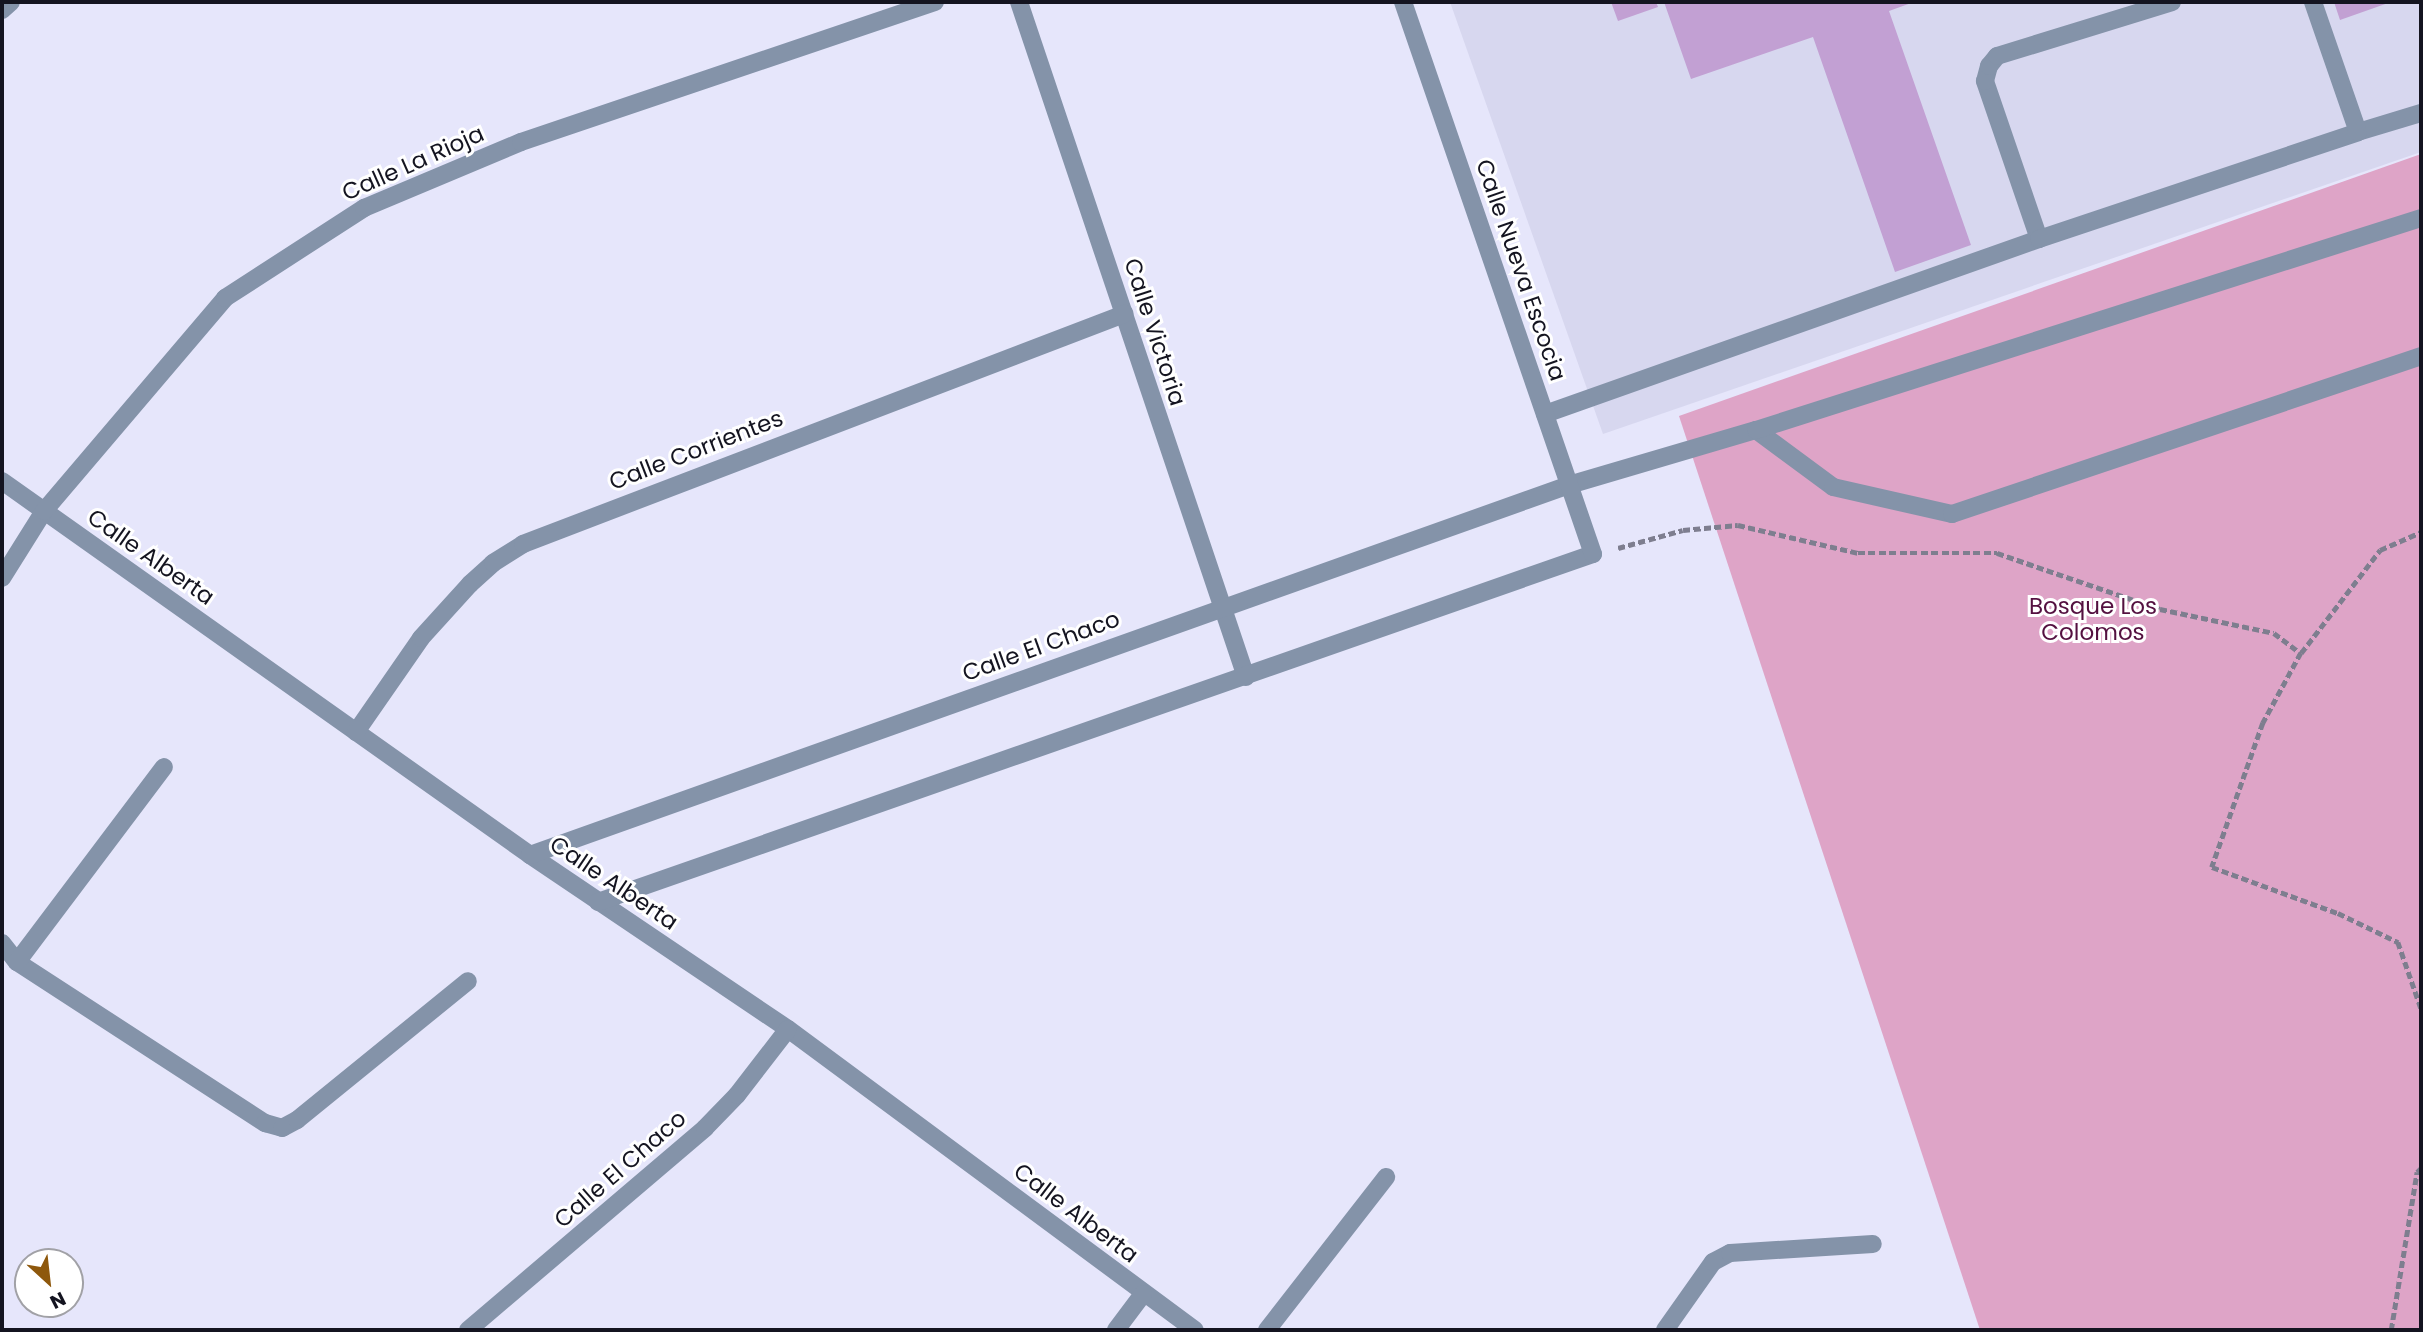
<!DOCTYPE html>
<html>
<head>
<meta charset="utf-8">
<style>
  body { margin:0 }
  #map { position:relative; width:2423px; height:1332px; overflow:hidden; background:#e6e6fb; font-family:Poppins,sans-serif }
  div>[style] { position:absolute }
  .built>* { inset:0; background:#d7d7ef }
  .forest>* { inset:0; background:#dea4c7 }
  .building>* { inset:0; background:#c2a0d3 }
  .path>* { height:4.5px; margin-top:-2.25px; transform-origin:0; background:repeating-linear-gradient(90deg,#7e7e8f 0 7px,transparent 0 10.5px) }
  .minor>* { height:18px; margin:-9px; padding:0 9px; transform-origin:9px; border-radius:9px; background:#8493a9 }
  span { translate:-50% -50%; white-space:nowrap; text-align:center; line-height:1.15; -webkit-text-stroke:6px #fff; paint-order:stroke }
  .street-label { font-size:23px; color:#141420 }
  .park-label { font-size:23px; color:#541040 }
  .frame { position:absolute; inset:0; border:4px solid #141420; pointer-events:none }
  .north { position:absolute; left:14px; top:1248px; width:70px; height:70px; box-sizing:border-box; background:#fff; border:2px solid #a1a1a6; border-radius:50%; rotate:153deg; font-size:19px; font-weight:700; line-height:28px; text-align:center; color:#141420 }
  .north::after { content:''; display:block; margin:auto; width:24px; height:32px; background:#8e580c; clip-path:polygon(50% 0,100% 100%,50% 72%,0 100%) }
</style>
</head>
<body>
<div id="map">
  <div class="built">
    <i style="clip-path:polygon(1450px 2px,2421px 2px,2421px 152px,1603px 434px)"></i>
  </div>
  <div class="forest">
    <i style="clip-path:polygon(2421px 154px,2421px 1330px,1980px 1330px,1679px 416px)"></i>
  </div>
  <div class="building">
    <i style="clip-path:polygon(1611px 2px,1656px 2px,1658px 7px,1618px 21px)"></i>
    <i style="clip-path:polygon(1664px 2px,1914px 2px,1889px 11px,1971px 245px,1895px 272px,1813px 37px,1691px 79px)"></i>
    <i style="clip-path:polygon(2334px 2px,2391px 2px,2340px 20px)"></i>
  </div>
  <div class="path">
    <i style="left:1618px;top:548px;width:67px;rotate:-15.5deg"></i>
    <i style="left:1683px;top:530px;width:55px;rotate:-5.2deg"></i>
    <i style="left:1738px;top:525px;width:123px;rotate:13.1deg"></i>
    <i style="left:1858px;top:553px;width:139px"></i>
    <i style="left:1997px;top:553px;width:172px;rotate:19deg"></i>
    <i style="left:2160px;top:609px;width:116px;rotate:11.9deg"></i>
    <i style="left:2274px;top:633px;width:34px;rotate:37deg"></i>
    <i style="left:2301px;top:653px;width:130px;rotate:-52.5deg"></i>
    <i style="left:2380px;top:550px;width:45px;rotate:-23.7deg"></i>
    <i style="left:2301px;top:653px;width:80px;rotate:118.5deg"></i>
    <i style="left:2263px;top:723px;width:153px;rotate:109.5deg"></i>
    <i style="left:2212px;top:867px;width:134px;rotate:20.1deg"></i>
    <i style="left:2338px;top:913px;width:67px;rotate:25.8deg"></i>
    <i style="left:2398px;top:942px;width:70px;rotate:70.8deg"></i>
    <i style="left:2391px;top:1330px;width:160px;rotate:-80.7deg"></i>
    <i style="left:2417px;top:1172px;width:6px;rotate:-45deg"></i>
  </div>
  <div class="minor">
    <i style="left:1019px;top:2px;width:712px;rotate:71.41deg"></i>
    <i style="left:2px;top:10px;width:12px;rotate:-42deg"></i>
    <i style="left:2358px;top:132px;width:66px;rotate:-16.8deg"></i>
    <i style="left:2039px;top:239px;width:167px;rotate:-108.9deg"></i>
    <i style="left:1985px;top:81px;width:16px;rotate:-75deg"></i>
    <i style="left:1989px;top:66px;width:13px;rotate:-51deg"></i>
    <i style="left:1997px;top:56px;width:183px;rotate:-17.1deg"></i>
    <i style="left:1545px;top:414px;width:524px;rotate:-19.51deg"></i>
    <i style="left:2039px;top:239px;width:336px;rotate:-18.5deg"></i>
    <i style="left:2358px;top:132px;width:138px;rotate:-109.1deg"></i>
    <i style="left:1756px;top:430px;width:96px;rotate:36.5deg"></i>
    <i style="left:1833px;top:487px;width:122px;rotate:12.8deg"></i>
    <i style="left:1952px;top:514px;width:495px;rotate:-18.6deg"></i>
    <i style="left:2px;top:481px;width:647px;rotate:35.31deg"></i>
    <i style="left:530px;top:855px;width:311px;rotate:34deg"></i>
    <i style="left:788px;top:1029px;width:506px;rotate:36.49deg"></i>
    <i style="left:2px;top:578px;width:79px;rotate:-57.9deg"></i>
    <i style="left:44px;top:511px;width:280px;rotate:-49.6deg"></i>
    <i style="left:225px;top:298px;width:166px;rotate:-32.9deg"></i>
    <i style="left:364px;top:208px;width:170px;rotate:-22.8deg"></i>
    <i style="left:521px;top:142px;width:437px;rotate:-18.7deg"></i>
    <i style="left:356px;top:732px;width:114px;rotate:-55.3deg"></i>
    <i style="left:421px;top:638px;width:73px;rotate:-47.8deg"></i>
    <i style="left:470px;top:584px;width:31px;rotate:-42deg"></i>
    <i style="left:493px;top:563px;width:36px;rotate:-32deg"></i>
    <i style="left:523px;top:544px;width:644px;rotate:-20.94deg"></i>
    <i style="left:530px;top:855px;width:1103px;rotate:-19.6deg"></i>
    <i style="left:1569px;top:485px;width:195px;rotate:-16.4deg"></i>
    <i style="left:1756px;top:430px;width:698px;rotate:-17.68deg"></i>
    <i style="left:598px;top:902px;width:1054px;rotate:-19.28deg"></i>
    <i style="left:1593px;top:554px;width:584px;rotate:-108.99deg"></i>
    <i style="left:2px;top:943px;width:24px;rotate:52deg"></i>
    <i style="left:17px;top:962px;width:296px;rotate:33deg"></i>
    <i style="left:265px;top:1123px;width:18px;rotate:16deg"></i>
    <i style="left:282px;top:1128px;width:17px;rotate:-28deg"></i>
    <i style="left:297px;top:1120px;width:220px;rotate:-39.1deg"></i>
    <i style="left:17px;top:962px;width:244px;rotate:-53deg"></i>
    <i style="left:468px;top:1330px;width:311px;rotate:-40.4deg"></i>
    <i style="left:705px;top:1128px;width:46px;rotate:-45.9deg"></i>
    <i style="left:737px;top:1095px;width:83px;rotate:-52.3deg"></i>
    <i style="left:1116px;top:1330px;width:45px;rotate:-53.1deg"></i>
    <i style="left:1267px;top:1330px;width:194px;rotate:-52.1deg"></i>
    <i style="left:1665px;top:1330px;width:83px;rotate:-54.8deg"></i>
    <i style="left:1713px;top:1262px;width:19px;rotate:-28deg"></i>
    <i style="left:1730px;top:1253px;width:143px;rotate:-3.6deg"></i>
  </div>
  <div class="street-label">
    <span style="left:413px;top:163px;rotate:-24deg">Calle La Rioja</span>
    <span style="left:1521px;top:270px;rotate:71deg">Calle Nueva Escocia</span>
    <span style="left:1155px;top:332px;rotate:72deg">Calle Victoria</span>
    <span style="left:696px;top:450px;rotate:-21deg">Calle Corrientes</span>
    <span style="left:151px;top:557px;rotate:35deg">Calle Alberta</span>
    <span style="left:1041px;top:646px;rotate:-20deg">Calle El Chaco</span>
    <span style="left:614px;top:883px;rotate:34deg">Calle Alberta</span>
    <span style="left:620px;top:1169px;rotate:-41deg">Calle El Chaco</span>
    <span style="left:1076px;top:1213px;rotate:37deg">Calle Alberta</span>
  </div>
  <div class="park-label">
    <span style="left:2093px;top:619px">Bosque Los<br>Colomos</span>
  </div>
  <div class="frame"></div>
  <div class="north">N</div>
</div>
</body>
</html>
